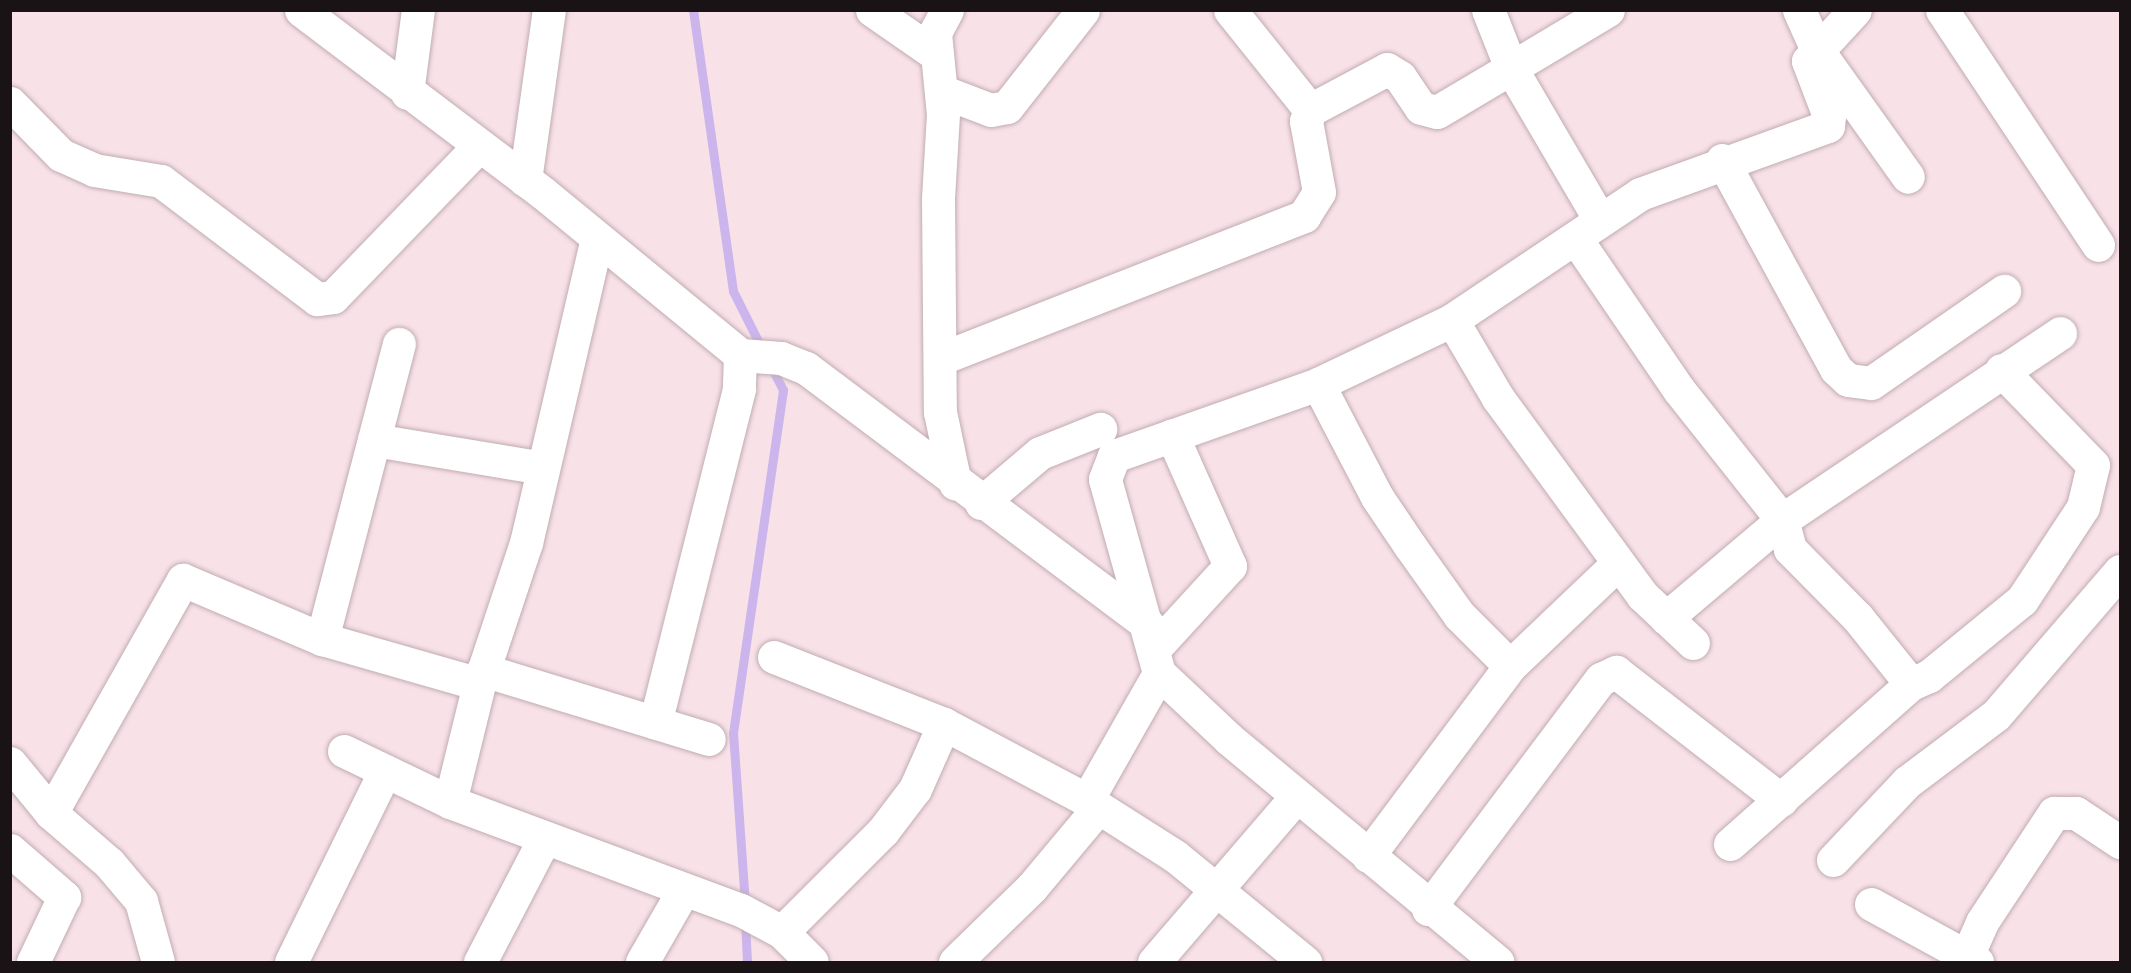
<!DOCTYPE html>
<html>
<head>
<meta charset="utf-8">
<style>
  body { margin:0 }
  #map { position:relative; width:2131px; height:973px; overflow:hidden; background:#f8e2e8; font-family:Overpass,sans-serif }
  div>[style] { position:absolute }
  .stream>* { height:9px; margin:-4.5px; padding:0 4.5px; transform-origin:4.5px; border-radius:4.5px; background:#ccb5ec }
  .roads { filter:drop-shadow(0 0 2px #c1acb2) drop-shadow(0 0 2px #c1acb2) }
  .street>* { height:33px; margin:-16.5px; padding:0 16.5px; transform-origin:16.5px; border-radius:16.5px; background:#fff }
  span { translate:-50% -50%; white-space:nowrap; text-align:center; line-height:1.15; -webkit-text-stroke:4.5px #fff2f5; paint-order:stroke }
  .frame { position:absolute; inset:0; border:12px solid #1a1315; pointer-events:none }
</style>
</head>
<body>
<div id="map">
  <div class="stream">
    <i style="left:693px;top:10px;width:284px;rotate:81.9deg"></i>
    <i style="left:733px;top:291px;width:65px;rotate:63.4deg"></i>
    <i style="left:745px;top:904px;width:171px;rotate:-94deg"></i>
    <i style="left:733px;top:733px;width:347px;rotate:-81.7deg"></i>
    <i style="left:783px;top:390px;width:29px;rotate:-117deg"></i>
    <i style="left:745px;top:921px;width:41px;rotate:87.2deg"></i>
  </div>
  <div class="roads">
    <div class="street">
      <i style="left:301px;top:10px;width:303px;rotate:37.1deg"></i>
      <i style="left:543px;top:193px;width:255px;rotate:39.4deg"></i>
      <i style="left:740px;top:355px;width:34px;rotate:92deg"></i>
      <i style="left:739px;top:389px;width:344px;rotate:104.1deg"></i>
      <i style="left:872px;top:10px;width:75px;rotate:34.7deg"></i>
      <i style="left:947px;top:10px;width:26px;rotate:118deg"></i>
      <i style="left:935px;top:33px;width:81px;rotate:84.4deg"></i>
      <i style="left:943px;top:114px;width:85px;rotate:93.4deg"></i>
      <i style="left:938px;top:199px;width:213px;rotate:89.5deg"></i>
      <i style="left:940px;top:412px;width:73px;rotate:78.1deg"></i>
      <i style="left:1230px;top:10px;width:128px;rotate:51.3deg"></i>
      <i style="left:1799px;top:10px;width:42px;rotate:65.9deg"></i>
      <i style="left:1816px;top:48px;width:158px;rotate:54.5deg"></i>
      <i style="left:1942px;top:10px;width:282px;rotate:56.4deg"></i>
      <i style="left:941px;top:91px;width:53px;rotate:20.8deg"></i>
      <i style="left:991px;top:110px;width:16px;rotate:-11deg"></i>
      <i style="left:1007px;top:107px;width:123px;rotate:-51.9deg"></i>
      <i style="left:407px;top:93px;width:84px;rotate:-82.5deg"></i>
      <i style="left:10px;top:103px;width:73px;rotate:45.6deg"></i>
      <i style="left:61px;top:155px;width:36px;rotate:24deg"></i>
      <i style="left:94px;top:170px;width:68px;rotate:9.3deg"></i>
      <i style="left:161px;top:181px;width:196px;rotate:37.1deg"></i>
      <i style="left:317px;top:299px;width:16px;rotate:-7deg"></i>
      <i style="left:333px;top:297px;width:210px;rotate:-46deg"></i>
      <i style="left:1722px;top:160px;width:238px;rotate:61.4deg"></i>
      <i style="left:1836px;top:369px;width:16px;rotate:43deg"></i>
      <i style="left:1848px;top:380px;width:23px;rotate:7deg"></i>
      <i style="left:1871px;top:383px;width:162px;rotate:-34.7deg"></i>
      <i style="left:525px;top:180px;width:172px;rotate:-82deg"></i>
      <i style="left:1600px;top:220px;width:176px;rotate:-120.4deg"></i>
      <i style="left:1511px;top:68px;width:113px;rotate:-30.9deg"></i>
      <i style="left:1576px;top:239px;width:183px;rotate:55.7deg"></i>
      <i style="left:1679px;top:390px;width:166px;rotate:51.6deg"></i>
      <i style="left:1782px;top:520px;width:152px;rotate:139.8deg"></i>
      <i style="left:1452px;top:320px;width:226px;rotate:-33.8deg"></i>
      <i style="left:1640px;top:194px;width:200px;rotate:-19.9deg"></i>
      <i style="left:1828px;top:126px;width:10px;rotate:-84deg"></i>
      <i style="left:1829px;top:116px;width:59px;rotate:-110.9deg"></i>
      <i style="left:1808px;top:61px;width:69px;rotate:-47.3deg"></i>
      <i style="left:740px;top:355px;width:41px;rotate:4.2deg"></i>
      <i style="left:781px;top:358px;width:27px;rotate:22deg"></i>
      <i style="left:806px;top:368px;width:428px;rotate:36.9deg"></i>
      <i style="left:942px;top:358px;width:389px;rotate:-21.4deg"></i>
      <i style="left:1304px;top:216px;width:28px;rotate:-58deg"></i>
      <i style="left:1319px;top:192px;width:72px;rotate:-100.4deg"></i>
      <i style="left:1306px;top:121px;width:12px;rotate:-70deg"></i>
      <i style="left:1310px;top:110px;width:87px;rotate:-28deg"></i>
      <i style="left:1387px;top:69px;width:15px;rotate:32deg"></i>
      <i style="left:1400px;top:77px;width:37px;rotate:56deg"></i>
      <i style="left:1421px;top:108px;width:16px;rotate:14deg"></i>
      <i style="left:1437px;top:112px;width:86px;rotate:-30.7deg"></i>
      <i style="left:1511px;top:68px;width:62px;rotate:-111.6deg"></i>
      <i style="left:1318px;top:384px;width:127px;rotate:62.4deg"></i>
      <i style="left:1377px;top:497px;width:59px;rotate:56deg"></i>
      <i style="left:1410px;top:546px;width:85px;rotate:54.6deg"></i>
      <i style="left:1459px;top:615px;width:72px;rotate:45deg"></i>
      <i style="left:374px;top:440px;width:171px;rotate:9.4deg"></i>
      <i style="left:981px;top:503px;width:77px;rotate:-40.3deg"></i>
      <i style="left:1040px;top:453px;width:65px;rotate:-21.8deg"></i>
      <i style="left:322px;top:639px;width:305px;rotate:-75.4deg"></i>
      <i style="left:1153px;top:650px;width:114px;rotate:-47.5deg"></i>
      <i style="left:1230px;top:566px;width:143px;rotate:-113.9deg"></i>
      <i style="left:774px;top:657px;width:183px;rotate:21.5deg"></i>
      <i style="left:944px;top:724px;width:162px;rotate:28deg"></i>
      <i style="left:1087px;top:800px;width:104px;rotate:32.5deg"></i>
      <i style="left:1175px;top:856px;width:168px;rotate:39.2deg"></i>
      <i style="left:483px;top:670px;width:236px;rotate:17deg"></i>
      <i style="left:1159px;top:673px;width:96px;rotate:43.3deg"></i>
      <i style="left:1229px;top:739px;width:349px;rotate:39.7deg"></i>
      <i style="left:1911px;top:684px;width:85px;rotate:-128.8deg"></i>
      <i style="left:1858px;top:618px;width:97px;rotate:-134.6deg"></i>
      <i style="left:1790px;top:549px;width:30px;rotate:-105deg"></i>
      <i style="left:1782px;top:520px;width:335px;rotate:-33.9deg"></i>
      <i style="left:344px;top:751px;width:118px;rotate:25.7deg"></i>
      <i style="left:450px;top:802px;width:310px;rotate:20.4deg"></i>
      <i style="left:741px;top:910px;width:47px;rotate:28.2deg"></i>
      <i style="left:782px;top:932px;width:42px;rotate:45deg"></i>
      <i style="left:10px;top:763px;width:65px;rotate:50.6deg"></i>
      <i style="left:51px;top:813px;width:77px;rotate:40.8deg"></i>
      <i style="left:109px;top:863px;width:50px;rotate:49.9deg"></i>
      <i style="left:141px;top:901px;width:63px;rotate:74.4deg"></i>
      <i style="left:1087px;top:800px;width:146px;rotate:-60.4deg"></i>
      <i style="left:1159px;top:673px;width:201px;rotate:-105.6deg"></i>
      <i style="left:1105px;top:479px;width:25px;rotate:-69deg"></i>
      <i style="left:1114px;top:456px;width:216px;rotate:-19.4deg"></i>
      <i style="left:1318px;top:384px;width:148px;rotate:-25.5deg"></i>
      <i style="left:1452px;top:320px;width:91px;rotate:59.5deg"></i>
      <i style="left:1498px;top:398px;width:244px;rotate:53.8deg"></i>
      <i style="left:1642px;top:595px;width:70px;rotate:43.3deg"></i>
      <i style="left:450px;top:802px;width:122px;rotate:-76.2deg"></i>
      <i style="left:51px;top:813px;width:268px;rotate:-60.5deg"></i>
      <i style="left:183px;top:580px;width:151px;rotate:23deg"></i>
      <i style="left:322px;top:639px;width:163px;rotate:16deg"></i>
      <i style="left:479px;top:684px;width:149px;rotate:-71.6deg"></i>
      <i style="left:526px;top:543px;width:310px;rotate:-76.9deg"></i>
      <i style="left:1730px;top:844px;width:242px;rotate:-41.5deg"></i>
      <i style="left:1911px;top:684px;width:20px;rotate:-24deg"></i>
      <i style="left:1929px;top:676px;width:120px;rotate:-39.3deg"></i>
      <i style="left:2022px;top:600px;width:111px;rotate:-56.7deg"></i>
      <i style="left:2083px;top:507px;width:43px;rotate:-76.6deg"></i>
      <i style="left:2093px;top:465px;width:132px;rotate:-134.1deg"></i>
      <i style="left:10px;top:850px;width:72px;rotate:41deg"></i>
      <i style="left:64px;top:897px;width:72px;rotate:115.5deg"></i>
      <i style="left:1368px;top:856px;width:237px;rotate:-53.2deg"></i>
      <i style="left:1510px;top:666px;width:149px;rotate:-43.6deg"></i>
      <i style="left:1833px;top:860px;width:108px;rotate:-46.5deg"></i>
      <i style="left:1907px;top:782px;width:111px;rotate:-37deg"></i>
      <i style="left:1996px;top:715px;width:190px;rotate:-49.3deg"></i>
      <i style="left:1871px;top:904px;width:121px;rotate:28.7deg"></i>
      <i style="left:1428px;top:909px;width:288px;rotate:-53.1deg"></i>
      <i style="left:1601px;top:679px;width:17px;rotate:-25deg"></i>
      <i style="left:1616px;top:672px;width:209px;rotate:37.8deg"></i>
      <i style="left:782px;top:932px;width:143px;rotate:-45deg"></i>
      <i style="left:883px;top:831px;width:53px;rotate:-52.7deg"></i>
      <i style="left:915px;top:789px;width:71px;rotate:-66deg"></i>
      <i style="left:1967px;top:956px;width:37px;rotate:-66deg"></i>
      <i style="left:1982px;top:922px;width:131px;rotate:-56.6deg"></i>
      <i style="left:2054px;top:813px;width:22px"></i>
      <i style="left:2076px;top:813px;width:53px;rotate:33.4deg"></i>
      <i style="left:291px;top:962px;width:213px;rotate:-63.8deg"></i>
      <i style="left:480px;top:962px;width:139px;rotate:-62.5deg"></i>
      <i style="left:642px;top:962px;width:84px;rotate:-60.1deg"></i>
      <i style="left:955px;top:962px;width:107px;rotate:-44.2deg"></i>
      <i style="left:1032px;top:887px;width:103px;rotate:-50.1deg"></i>
      <i style="left:1154px;top:962px;width:219px;rotate:-49.3deg"></i>
    </div>
  </div>
  <div class="frame"></div>
</div>
</body>
</html>
